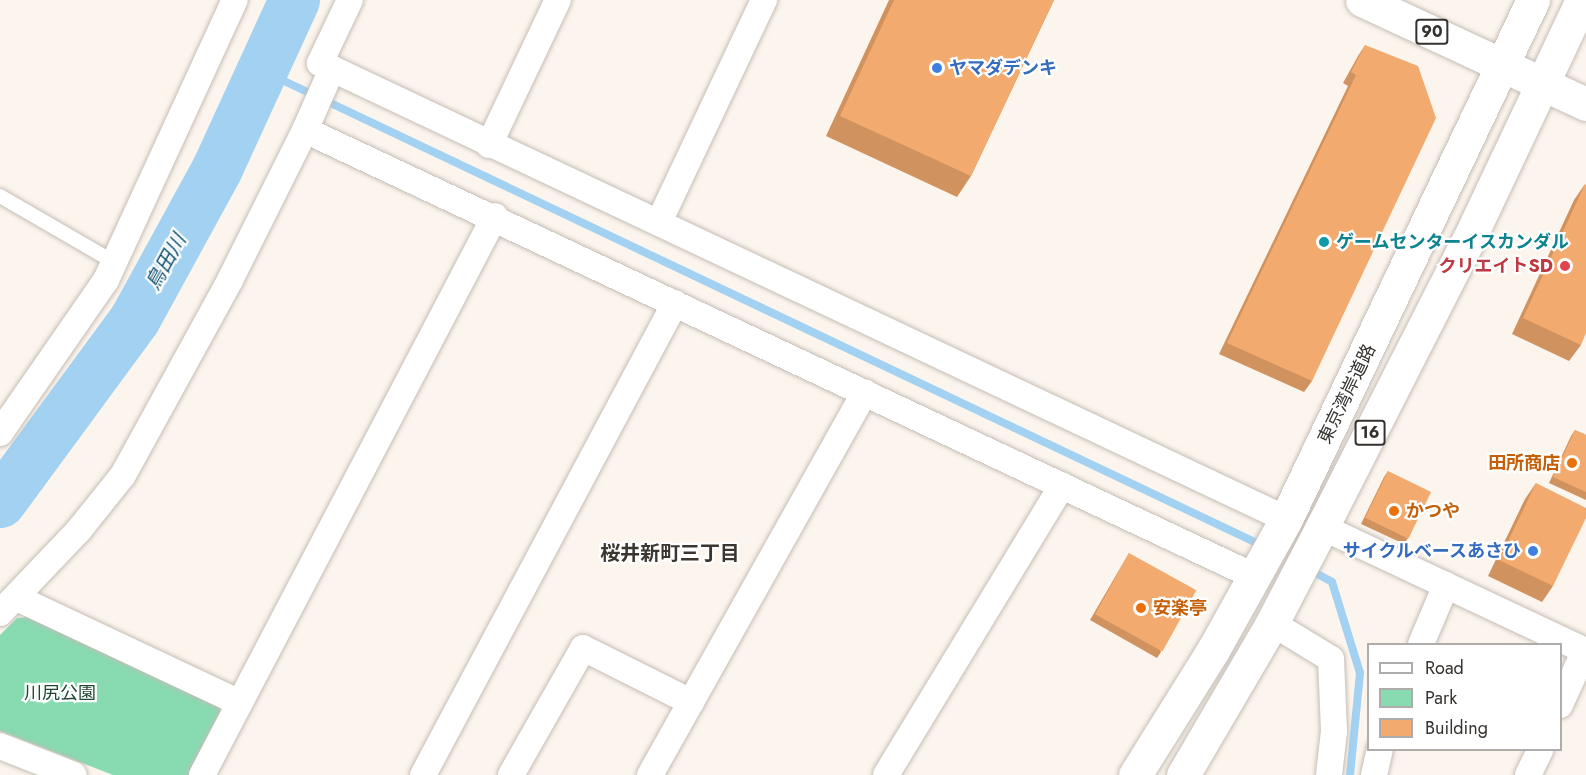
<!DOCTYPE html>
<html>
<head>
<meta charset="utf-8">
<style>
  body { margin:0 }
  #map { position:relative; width:1586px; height:775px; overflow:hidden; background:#fcf5ed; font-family:Jost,"Noto Sans JP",sans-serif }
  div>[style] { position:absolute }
  .green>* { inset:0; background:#88dab1 }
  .stream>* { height:8px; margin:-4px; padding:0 4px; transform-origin:4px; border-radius:4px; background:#a2d1f2 }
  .river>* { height:51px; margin:-25.5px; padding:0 25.5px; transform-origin:25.5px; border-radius:25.5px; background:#a2d1f2 }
  .roads { filter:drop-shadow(0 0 2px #c4bdb6) drop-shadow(0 0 2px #c4bdb6) }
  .service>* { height:14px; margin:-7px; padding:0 7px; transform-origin:7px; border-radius:7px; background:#fff }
  .minor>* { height:26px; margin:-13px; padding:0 13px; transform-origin:13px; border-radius:13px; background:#fff }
  .primary>* { height:33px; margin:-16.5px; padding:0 16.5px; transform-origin:16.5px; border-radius:16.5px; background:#fff }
  .trunk>* { height:33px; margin:-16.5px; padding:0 16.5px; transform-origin:16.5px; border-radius:16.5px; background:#fff }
  .wall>* { inset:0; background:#d0925f }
  .building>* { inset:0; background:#f2aa6f; transform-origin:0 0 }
  .dots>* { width:16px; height:16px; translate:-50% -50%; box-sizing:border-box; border:3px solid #fff; border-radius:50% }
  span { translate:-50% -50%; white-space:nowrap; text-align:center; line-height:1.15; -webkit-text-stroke:4.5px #fff; paint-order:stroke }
  .shield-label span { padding:2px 4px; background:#fff; border:2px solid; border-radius:4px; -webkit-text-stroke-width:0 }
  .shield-label { font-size:16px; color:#34312e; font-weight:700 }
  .shop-label { font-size:18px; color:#366cbe; font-weight:700 }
  .left { translate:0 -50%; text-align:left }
  .right { translate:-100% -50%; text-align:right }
  .culture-label { font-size:18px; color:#0d838f; font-weight:700 }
  .health-label { font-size:18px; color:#be3a42; font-weight:700 }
  .street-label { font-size:18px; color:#34312e }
  .food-label { font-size:18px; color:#c56008; font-weight:700 }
  .park-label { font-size:18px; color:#204835 }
  .water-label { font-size:20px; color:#0d4f72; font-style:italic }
  .neighbourhood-label { font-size:20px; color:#3b3630; font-weight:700 }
  .legend { position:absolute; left:1367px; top:643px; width:195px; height:108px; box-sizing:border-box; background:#fff; border:2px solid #aeadab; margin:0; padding:8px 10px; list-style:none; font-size:18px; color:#34312e }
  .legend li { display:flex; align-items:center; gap:12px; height:30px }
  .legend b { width:30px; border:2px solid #aeadab }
</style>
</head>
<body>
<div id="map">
  <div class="green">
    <i style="clip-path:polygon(29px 617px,217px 703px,222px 714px,194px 775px,113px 775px,0 731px,0 635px,17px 618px)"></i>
  </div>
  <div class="stream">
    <i style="left:261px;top:70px;width:1112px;rotate:25.41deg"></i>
    <i style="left:1308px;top:569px;width:27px;rotate:28deg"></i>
    <i style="left:1332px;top:582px;width:95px;rotate:72.9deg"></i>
    <i style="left:1360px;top:673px;width:102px;rotate:95.6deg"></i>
  </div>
  <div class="river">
    <i style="left:0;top:502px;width:228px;rotate:-53.7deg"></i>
    <i style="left:135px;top:318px;width:171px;rotate:-61.3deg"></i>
    <i style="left:217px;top:168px;width:185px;rotate:-65.4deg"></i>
  </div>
  <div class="roads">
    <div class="service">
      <i style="left:0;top:196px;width:132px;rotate:30.1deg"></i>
    </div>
    <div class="minor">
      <i style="left:350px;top:0;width:70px;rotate:115.5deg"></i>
      <i style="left:320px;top:63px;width:1068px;rotate:25.27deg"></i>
      <i style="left:305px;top:130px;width:67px;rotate:-66.1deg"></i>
      <i style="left:489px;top:145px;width:161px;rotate:-64.6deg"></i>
      <i style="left:659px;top:222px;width:246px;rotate:-64.7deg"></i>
      <i style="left:0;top:433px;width:186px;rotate:-55.3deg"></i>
      <i style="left:106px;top:280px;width:308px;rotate:-65.3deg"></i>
      <i style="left:1322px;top:527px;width:292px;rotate:25.2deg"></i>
      <i style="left:17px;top:598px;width:246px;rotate:25.2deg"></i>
      <i style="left:0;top:613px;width:115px;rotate:-46.4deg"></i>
      <i style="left:79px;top:530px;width:70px;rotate:-51.3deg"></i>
      <i style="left:123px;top:475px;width:222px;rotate:-61.2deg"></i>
      <i style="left:230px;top:280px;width:168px;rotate:-63.4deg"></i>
      <i style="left:305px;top:130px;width:1051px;rotate:25.18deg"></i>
      <i style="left:1272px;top:623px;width:69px;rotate:31.4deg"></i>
      <i style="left:1331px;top:659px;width:72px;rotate:87.6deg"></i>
      <i style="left:1334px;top:731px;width:44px;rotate:96.5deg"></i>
      <i style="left:1421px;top:644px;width:64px;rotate:-67deg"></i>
      <i style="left:1560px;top:705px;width:60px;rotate:-65.6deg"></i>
      <i style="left:0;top:746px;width:79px;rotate:21.4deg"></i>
      <i style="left:202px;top:775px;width:631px;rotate:-62.34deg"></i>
      <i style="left:423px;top:775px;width:535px;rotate:-61.9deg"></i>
      <i style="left:511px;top:775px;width:146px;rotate:-60.4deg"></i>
      <i style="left:583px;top:648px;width:121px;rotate:26.6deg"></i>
      <i style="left:650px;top:775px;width:439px;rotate:-60.7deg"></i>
      <i style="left:886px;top:775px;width:339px;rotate:-58.7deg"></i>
      <i style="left:1374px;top:775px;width:26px;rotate:-77deg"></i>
      <i style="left:1528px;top:775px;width:28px;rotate:-64deg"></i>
    </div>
    <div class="primary">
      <i style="left:1362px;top:0;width:247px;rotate:24.9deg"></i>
    </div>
    <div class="trunk">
      <i style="left:1135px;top:775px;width:145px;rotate:-58deg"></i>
      <i style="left:1212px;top:652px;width:152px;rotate:-60.9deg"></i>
      <i style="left:1286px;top:519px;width:575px;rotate:-64.55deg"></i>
      <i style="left:1183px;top:775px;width:176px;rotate:-59.6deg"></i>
      <i style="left:1272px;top:623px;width:108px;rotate:-62.5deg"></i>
      <i style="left:1322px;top:527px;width:321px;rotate:-63deg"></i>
      <i style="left:1468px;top:241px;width:267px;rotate:-64.7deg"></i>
    </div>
  </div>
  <div class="wall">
    <i style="clip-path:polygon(889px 0,1054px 0,971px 176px,957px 197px,826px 136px)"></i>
    <i style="clip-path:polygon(1365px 45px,1312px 381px,1304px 392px,1219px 354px,1348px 86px,1343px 83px,1358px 56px)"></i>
    <i style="clip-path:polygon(1585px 184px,1581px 345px,1569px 361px,1512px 334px,1574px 200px)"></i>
    <i style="clip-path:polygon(1575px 430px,1586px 435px,1586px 500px,1549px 483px,1571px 436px)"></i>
    <i style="clip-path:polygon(1388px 471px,1408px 538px,1404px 544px,1361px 524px,1384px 477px)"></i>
    <i style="clip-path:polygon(1536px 483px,1553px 586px,1542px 602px,1488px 576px,1525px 499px)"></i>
    <i style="clip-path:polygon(1129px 553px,1161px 652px,1157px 658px,1090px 620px)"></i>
  </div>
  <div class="building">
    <i style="clip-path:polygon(894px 0,1054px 0,971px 176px,840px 116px)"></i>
    <i style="clip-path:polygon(1365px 45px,1418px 66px,1436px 118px,1312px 381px,1227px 343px,1356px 75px,1351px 72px)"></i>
    <i style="clip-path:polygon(1585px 184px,1586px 185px,1586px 333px,1581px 345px,1523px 318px)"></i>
    <i style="clip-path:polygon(1575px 430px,1586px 435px,1586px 492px,1553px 477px)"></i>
    <i style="left:1388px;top:471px;width:48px;height:52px;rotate:26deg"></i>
    <i style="clip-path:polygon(1536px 483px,1586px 508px,1586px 518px,1553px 586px,1499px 560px)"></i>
    <i style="left:1129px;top:553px;width:77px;height:70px;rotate:29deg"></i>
  </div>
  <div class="dots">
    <i style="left:937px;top:68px;background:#3f7fe0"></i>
    <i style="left:1324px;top:242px;background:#0f9aa8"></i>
    <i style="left:1565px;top:266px;background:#e0444e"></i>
    <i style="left:1572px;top:463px;background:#e8710a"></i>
    <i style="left:1394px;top:511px;background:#e8710a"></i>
    <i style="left:1533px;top:551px;background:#3f7fe0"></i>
    <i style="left:1141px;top:608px;background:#e8710a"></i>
  </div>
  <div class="shield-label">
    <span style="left:1432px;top:32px">90</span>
    <span style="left:1370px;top:433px">16</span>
  </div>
  <div class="shop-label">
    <span class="left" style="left:949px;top:68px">ヤマダデンキ</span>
    <span class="right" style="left:1521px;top:551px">サイクルベースあさひ</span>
  </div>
  <div class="culture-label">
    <span class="left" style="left:1336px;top:242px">ゲームセンターイスカンダル</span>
  </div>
  <div class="health-label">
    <span class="right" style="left:1553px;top:266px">クリエイトSD</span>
  </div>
  <div class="street-label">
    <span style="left:1347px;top:394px;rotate:-64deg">東京湾岸道路</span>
  </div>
  <div class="food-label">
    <span class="right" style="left:1560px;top:463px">田所商店</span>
    <span class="left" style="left:1406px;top:511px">かつや</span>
    <span class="left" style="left:1153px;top:608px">安楽亭</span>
  </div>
  <div class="park-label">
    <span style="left:60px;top:693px">川尻公園</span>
  </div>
  <div class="water-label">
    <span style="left:166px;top:262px;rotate:-61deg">鳥田川</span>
  </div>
  <div class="neighbourhood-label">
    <span style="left:670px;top:553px">桜井新町三丁目</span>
  </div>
  <ul class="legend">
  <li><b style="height:8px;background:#fff"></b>Road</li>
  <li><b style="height:16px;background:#88dab1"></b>Park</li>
  <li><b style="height:16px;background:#f2aa6f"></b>Building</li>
  </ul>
</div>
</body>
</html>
